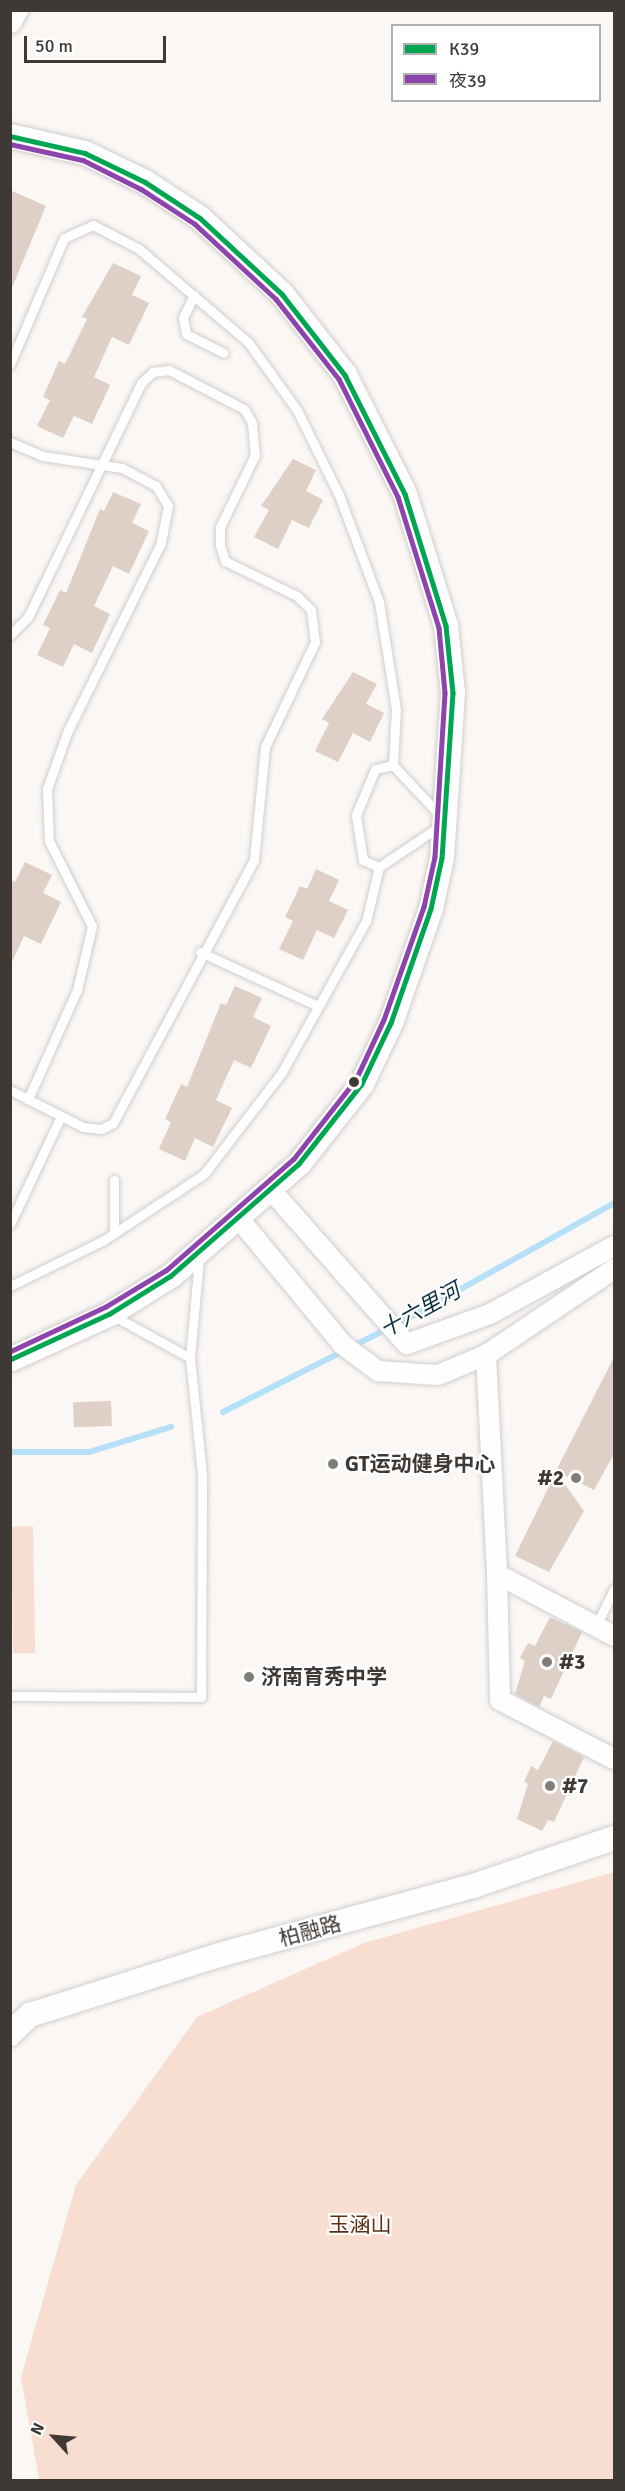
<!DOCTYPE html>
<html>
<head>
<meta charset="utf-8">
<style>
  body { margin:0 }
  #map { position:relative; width:625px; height:2491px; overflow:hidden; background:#faf7f5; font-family:Signika,"Noto Sans SC",sans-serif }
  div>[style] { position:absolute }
  .green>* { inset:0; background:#f8ded0; transform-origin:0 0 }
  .stream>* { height:6px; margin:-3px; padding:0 3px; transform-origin:3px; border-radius:3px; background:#b5e0f7 }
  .building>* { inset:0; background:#ded0c7; transform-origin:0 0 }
  .roads { filter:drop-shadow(0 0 2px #d1cdcb) drop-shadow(0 0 2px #d1cdcb) }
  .service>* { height:9px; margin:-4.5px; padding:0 4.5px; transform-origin:4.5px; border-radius:4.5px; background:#fefefe }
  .minor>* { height:20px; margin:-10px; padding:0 10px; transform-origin:10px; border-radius:10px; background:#fefefe }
  .tertiary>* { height:24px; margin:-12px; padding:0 12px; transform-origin:12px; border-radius:12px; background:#fefefe }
  .bus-1>* { height:4.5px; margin:-2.25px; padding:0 2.25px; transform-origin:2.25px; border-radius:2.25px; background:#00a651 }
  .bus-2>* { height:4.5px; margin:-2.25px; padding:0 2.25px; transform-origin:2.25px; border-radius:2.25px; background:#8e44ad }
  .dots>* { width:16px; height:16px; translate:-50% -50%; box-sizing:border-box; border:3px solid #fff; border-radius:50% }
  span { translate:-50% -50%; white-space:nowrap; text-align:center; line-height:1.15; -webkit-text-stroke:4.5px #fff; paint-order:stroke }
  .poi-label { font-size:21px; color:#3f3935; font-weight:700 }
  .left { translate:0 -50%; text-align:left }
  .right { translate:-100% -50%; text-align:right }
  .street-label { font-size:21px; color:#3f3935 }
  .park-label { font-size:21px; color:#5d3013 }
  .water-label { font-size:22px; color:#0d3243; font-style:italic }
  .frame { position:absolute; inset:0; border:12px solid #3f3935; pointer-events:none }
  .legend { position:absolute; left:391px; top:24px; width:210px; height:78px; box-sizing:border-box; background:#fff; border:2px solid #b2b0ae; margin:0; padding:8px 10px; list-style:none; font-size:18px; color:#3f3935 }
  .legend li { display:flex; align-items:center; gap:12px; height:30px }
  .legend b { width:30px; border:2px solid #b2b0ae }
  .north { position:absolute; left:24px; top:2407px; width:60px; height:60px; -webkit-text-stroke:4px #fff; paint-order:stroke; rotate:296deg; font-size:16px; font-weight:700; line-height:24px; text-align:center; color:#3f3935 }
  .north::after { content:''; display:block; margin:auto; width:21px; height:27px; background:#3f3935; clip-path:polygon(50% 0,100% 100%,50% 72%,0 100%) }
  .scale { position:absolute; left:24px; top:36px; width:142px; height:27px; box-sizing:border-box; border:3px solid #3f3935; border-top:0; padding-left:8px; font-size:18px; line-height:21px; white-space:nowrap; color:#3f3935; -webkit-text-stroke:4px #fff; paint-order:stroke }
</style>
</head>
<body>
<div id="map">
  <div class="green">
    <i style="left:33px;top:1526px;width:127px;height:22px;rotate:89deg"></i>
    <i style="clip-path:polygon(614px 1872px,614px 2480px,39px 2480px,21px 2377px,76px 2185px,197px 2017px,364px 1943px)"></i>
  </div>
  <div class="stream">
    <i style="left:223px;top:1412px;width:221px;rotate:-26.9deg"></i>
    <i style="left:420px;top:1312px;width:223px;rotate:-29.3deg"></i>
    <i style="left:10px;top:1452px;width:79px"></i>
    <i style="left:89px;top:1452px;width:86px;rotate:-17deg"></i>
  </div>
  <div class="building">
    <i style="clip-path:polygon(10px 190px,46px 206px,11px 290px,10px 290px)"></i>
    <i style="clip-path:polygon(113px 263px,141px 276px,132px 295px,149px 303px,129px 345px,112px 337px,94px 377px,110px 385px,92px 424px,74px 416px,63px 438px,37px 426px,50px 400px,43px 397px,59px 361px,65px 364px,87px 319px,82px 317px)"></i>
    <i style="clip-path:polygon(293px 459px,316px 470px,306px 491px,323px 500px,309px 528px,292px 520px,278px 549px,254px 537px,269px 510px,261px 506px)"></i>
    <i style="clip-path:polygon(113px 492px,141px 504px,132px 523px,149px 531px,129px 574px,113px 566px,94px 606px,110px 614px,92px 653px,74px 644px,63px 667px,37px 655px,50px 628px,43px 625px,60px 590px,66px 593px,100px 509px,104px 511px)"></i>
    <i style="clip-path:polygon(353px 672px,377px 684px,366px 704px,384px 713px,370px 742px,353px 733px,338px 762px,315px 751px,329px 723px,322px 719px)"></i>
    <i style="clip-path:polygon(25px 862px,52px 875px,43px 893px,61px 902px,41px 944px,24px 936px,10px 966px,10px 879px,15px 882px)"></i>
    <i style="clip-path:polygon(316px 869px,339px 880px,329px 901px,348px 910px,334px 938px,317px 930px,303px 960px,279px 949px,293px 921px,285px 917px,300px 886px,307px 889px)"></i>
    <i style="clip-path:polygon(235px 986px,262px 998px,253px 1017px,271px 1026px,251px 1068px,234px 1060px,216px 1100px,232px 1108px,213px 1147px,195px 1138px,185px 1161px,159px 1149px,171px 1122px,165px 1119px,181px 1084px,187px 1087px,221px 1003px,226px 1005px)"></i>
    <i style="clip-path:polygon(615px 1355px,615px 1452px,594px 1490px,556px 1471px)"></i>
    <i style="left:111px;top:1401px;width:25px;height:38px;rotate:88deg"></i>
    <i style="clip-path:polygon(556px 1472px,584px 1511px,549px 1572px,515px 1556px)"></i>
    <i style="clip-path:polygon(550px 1617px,582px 1632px,551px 1699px,544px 1696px,539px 1707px,515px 1694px,525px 1661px,520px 1658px,528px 1643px,535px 1646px)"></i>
    <i style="clip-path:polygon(553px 1741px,584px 1757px,554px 1822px,548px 1820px,542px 1831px,517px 1819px,528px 1784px,524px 1782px,531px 1766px,538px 1770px)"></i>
  </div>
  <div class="roads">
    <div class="service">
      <i style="left:194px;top:295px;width:25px;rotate:116deg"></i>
      <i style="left:183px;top:318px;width:16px;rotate:79deg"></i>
      <i style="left:186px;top:334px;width:42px;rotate:26.6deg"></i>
      <i style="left:10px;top:364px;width:137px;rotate:-66.8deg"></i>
      <i style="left:64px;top:238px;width:32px;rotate:-24deg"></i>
      <i style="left:93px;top:225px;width:52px;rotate:27.6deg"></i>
      <i style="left:139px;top:249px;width:143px;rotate:40.5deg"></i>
      <i style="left:248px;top:342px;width:84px;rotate:54.2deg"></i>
      <i style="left:297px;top:410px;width:95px;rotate:63.7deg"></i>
      <i style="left:339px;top:495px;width:114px;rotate:69.5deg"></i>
      <i style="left:379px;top:602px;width:108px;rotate:81deg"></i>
      <i style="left:396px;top:709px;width:56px;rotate:93.1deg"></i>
      <i style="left:393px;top:765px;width:18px;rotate:167deg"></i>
      <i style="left:375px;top:769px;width:50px;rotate:112.4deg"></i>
      <i style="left:356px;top:815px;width:46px;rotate:81.2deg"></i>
      <i style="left:363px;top:860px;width:17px;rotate:24deg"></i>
      <i style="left:379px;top:867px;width:56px;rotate:103.5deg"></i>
      <i style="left:366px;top:921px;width:173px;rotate:119.1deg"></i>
      <i style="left:282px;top:1072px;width:128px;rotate:127.4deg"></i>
      <i style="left:204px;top:1174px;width:120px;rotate:146.6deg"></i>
      <i style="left:104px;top:1240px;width:105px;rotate:153.9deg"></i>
      <i style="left:10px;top:442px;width:36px;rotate:23deg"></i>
      <i style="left:43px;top:456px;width:80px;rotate:8.6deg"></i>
      <i style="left:122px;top:468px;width:38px;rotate:28deg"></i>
      <i style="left:156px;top:486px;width:23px;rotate:59deg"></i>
      <i style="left:168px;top:506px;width:38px;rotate:101deg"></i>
      <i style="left:161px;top:543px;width:209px;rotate:116.4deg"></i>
      <i style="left:68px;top:730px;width:63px;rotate:109.6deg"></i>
      <i style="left:47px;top:789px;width:52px;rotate:87.8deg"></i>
      <i style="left:49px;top:841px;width:95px;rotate:63.2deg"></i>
      <i style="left:92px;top:926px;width:66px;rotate:103.2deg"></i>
      <i style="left:77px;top:990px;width:120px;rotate:114.2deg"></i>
      <i style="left:10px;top:635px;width:25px;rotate:-45deg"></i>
      <i style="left:28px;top:617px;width:260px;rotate:-64.2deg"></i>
      <i style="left:141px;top:383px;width:16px;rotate:-43deg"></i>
      <i style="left:153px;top:372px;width:16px;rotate:-7deg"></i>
      <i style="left:169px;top:370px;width:85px;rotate:27.5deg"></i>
      <i style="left:244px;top:409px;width:16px;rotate:60deg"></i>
      <i style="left:252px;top:423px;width:32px;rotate:85deg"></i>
      <i style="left:255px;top:455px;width:80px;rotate:115.9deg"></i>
      <i style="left:220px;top:527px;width:18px;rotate:90deg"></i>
      <i style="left:220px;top:545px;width:17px;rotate:73deg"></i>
      <i style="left:225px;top:561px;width:80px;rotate:25.9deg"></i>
      <i style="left:297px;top:596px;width:20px;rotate:45deg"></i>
      <i style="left:311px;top:610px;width:32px;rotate:83deg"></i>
      <i style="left:315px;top:642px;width:116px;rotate:115.5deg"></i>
      <i style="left:265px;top:747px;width:114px;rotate:95.6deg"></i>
      <i style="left:254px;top:860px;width:298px;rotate:118.2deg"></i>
      <i style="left:113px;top:1123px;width:13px;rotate:153deg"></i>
      <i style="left:101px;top:1129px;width:18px;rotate:-174deg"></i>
      <i style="left:83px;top:1127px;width:82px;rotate:-153.1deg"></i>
      <i style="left:379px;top:867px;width:81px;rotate:-33.9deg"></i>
      <i style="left:446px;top:822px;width:78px;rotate:-132.9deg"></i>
      <i style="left:200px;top:952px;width:130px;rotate:24.6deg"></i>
      <i style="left:114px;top:1180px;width:53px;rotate:90deg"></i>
      <i style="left:10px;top:1224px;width:119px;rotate:-64.7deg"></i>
      <i style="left:190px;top:1358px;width:99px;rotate:-84.8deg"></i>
      <i style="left:596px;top:1626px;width:41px;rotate:-64.1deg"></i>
      <i style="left:10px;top:1696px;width:191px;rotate:0.3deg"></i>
      <i style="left:201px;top:1697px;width:223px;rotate:-89.7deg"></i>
      <i style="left:202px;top:1474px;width:117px;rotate:-95.9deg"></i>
      <i style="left:190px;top:1358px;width:89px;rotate:-151.1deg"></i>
    </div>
    <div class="minor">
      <i style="left:271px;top:1190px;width:205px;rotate:48.6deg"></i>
      <i style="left:407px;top:1344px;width:88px;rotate:-19.9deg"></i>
      <i style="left:490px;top:1314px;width:141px;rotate:-28.7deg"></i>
      <i style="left:240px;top:1220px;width:162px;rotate:50.5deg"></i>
      <i style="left:343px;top:1345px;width:44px;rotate:36.6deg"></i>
      <i style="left:378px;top:1371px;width:60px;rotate:3.8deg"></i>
      <i style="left:438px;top:1375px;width:52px;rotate:-22.6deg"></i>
      <i style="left:486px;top:1355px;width:219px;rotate:87.1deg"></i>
      <i style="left:497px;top:1574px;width:132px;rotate:27.9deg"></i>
      <i style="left:486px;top:1355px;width:154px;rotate:-33.9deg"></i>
      <i style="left:497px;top:1574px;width:126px;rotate:88.6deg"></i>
      <i style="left:500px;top:1700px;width:128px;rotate:27.4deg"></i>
    </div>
    <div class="tertiary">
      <i style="left:10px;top:21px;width:13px;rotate:-61deg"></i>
      <i style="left:10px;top:136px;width:77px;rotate:12.8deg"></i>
      <i style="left:85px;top:153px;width:67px;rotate:25.8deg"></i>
      <i style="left:145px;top:182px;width:66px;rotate:33.2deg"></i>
      <i style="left:200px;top:218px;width:112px;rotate:42.8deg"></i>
      <i style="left:282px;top:294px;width:103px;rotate:52.1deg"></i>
      <i style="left:345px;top:375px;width:133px;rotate:63.2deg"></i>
      <i style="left:405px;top:494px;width:138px;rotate:72.7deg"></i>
      <i style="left:446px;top:626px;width:67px;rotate:84deg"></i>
      <i style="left:453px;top:693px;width:165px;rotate:93.8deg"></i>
      <i style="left:442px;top:858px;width:52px;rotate:102.2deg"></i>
      <i style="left:431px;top:909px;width:121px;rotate:109.3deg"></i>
      <i style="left:391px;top:1023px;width:68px;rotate:115.4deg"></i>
      <i style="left:362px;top:1084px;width:102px;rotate:128.2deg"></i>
      <i style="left:299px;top:1164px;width:170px;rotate:138.8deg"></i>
      <i style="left:171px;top:1276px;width:72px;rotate:148.1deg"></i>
      <i style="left:110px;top:1314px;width:110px;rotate:155.3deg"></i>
      <i style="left:10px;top:2034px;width:28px;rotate:-44deg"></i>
      <i style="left:30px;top:2015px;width:198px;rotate:-17.6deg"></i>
      <i style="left:219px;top:1955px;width:263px;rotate:-15.2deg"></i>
      <i style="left:473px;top:1886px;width:149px;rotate:-18.8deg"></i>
    </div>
  </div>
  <div class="bus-1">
    <i style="left:10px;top:136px;width:77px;rotate:12.8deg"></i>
    <i style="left:85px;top:153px;width:67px;rotate:25.8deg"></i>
    <i style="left:145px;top:182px;width:66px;rotate:33.2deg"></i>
    <i style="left:200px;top:218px;width:112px;rotate:42.8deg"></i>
    <i style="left:282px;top:294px;width:103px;rotate:52.1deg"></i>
    <i style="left:345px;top:375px;width:133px;rotate:63.2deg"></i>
    <i style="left:405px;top:494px;width:138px;rotate:72.7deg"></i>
    <i style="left:446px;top:626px;width:67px;rotate:84deg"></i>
    <i style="left:453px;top:693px;width:165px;rotate:93.8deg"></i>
    <i style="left:442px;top:858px;width:52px;rotate:102.2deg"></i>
    <i style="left:431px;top:909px;width:121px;rotate:109.3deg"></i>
    <i style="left:391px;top:1023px;width:68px;rotate:115.4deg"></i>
    <i style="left:362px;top:1084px;width:102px;rotate:128.2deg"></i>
    <i style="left:299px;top:1164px;width:170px;rotate:138.8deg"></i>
    <i style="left:171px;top:1276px;width:72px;rotate:148.1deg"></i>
    <i style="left:110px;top:1314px;width:110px;rotate:155.3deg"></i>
  </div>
  <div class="bus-2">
    <i style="left:10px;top:144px;width:75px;rotate:12.4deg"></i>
    <i style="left:83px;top:160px;width:65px;rotate:26.6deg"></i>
    <i style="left:141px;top:189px;width:64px;rotate:32.9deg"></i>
    <i style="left:195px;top:224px;width:110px;rotate:42.8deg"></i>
    <i style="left:276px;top:299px;width:102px;rotate:51.8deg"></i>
    <i style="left:339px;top:379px;width:132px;rotate:63.4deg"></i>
    <i style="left:398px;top:497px;width:137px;rotate:72.6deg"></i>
    <i style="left:439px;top:628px;width:65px;rotate:84.7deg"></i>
    <i style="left:445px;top:693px;width:164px;rotate:93.5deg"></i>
    <i style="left:435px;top:857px;width:51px;rotate:102.4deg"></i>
    <i style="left:424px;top:907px;width:120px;rotate:109.5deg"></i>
    <i style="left:384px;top:1020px;width:66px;rotate:115deg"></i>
    <i style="left:356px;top:1080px;width:100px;rotate:128.1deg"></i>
    <i style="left:294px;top:1159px;width:169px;rotate:138.8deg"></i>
    <i style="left:167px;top:1270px;width:71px;rotate:148.8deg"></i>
    <i style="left:106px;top:1307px;width:106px;rotate:154.9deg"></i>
  </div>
  <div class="dots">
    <i style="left:354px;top:1082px;background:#3f3935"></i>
    <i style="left:333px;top:1464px;background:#807c78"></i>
    <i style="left:576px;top:1478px;background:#807c78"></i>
    <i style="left:547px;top:1662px;background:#807c78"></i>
    <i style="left:249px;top:1677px;background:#807c78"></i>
    <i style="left:550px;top:1786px;background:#807c78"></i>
  </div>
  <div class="poi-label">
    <span class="left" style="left:345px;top:1464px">GT运动健身中心</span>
    <span class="right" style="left:564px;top:1478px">#2</span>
    <span class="left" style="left:559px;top:1662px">#3</span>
    <span class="left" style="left:261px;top:1677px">济南育秀中学</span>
    <span class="left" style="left:562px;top:1786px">#7</span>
  </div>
  <div class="street-label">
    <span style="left:310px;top:1931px;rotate:-15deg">柏融路</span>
  </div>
  <div class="park-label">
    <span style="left:360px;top:2225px">玉涵山</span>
  </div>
  <div class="water-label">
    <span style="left:420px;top:1310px;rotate:-29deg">十六里河</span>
  </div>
  <div class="frame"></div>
  <ul class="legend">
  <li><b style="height:8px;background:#00a651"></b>K39</li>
  <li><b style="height:8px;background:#8e44ad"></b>夜39</li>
  </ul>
  <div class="north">N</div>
  <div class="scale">50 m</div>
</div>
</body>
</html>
